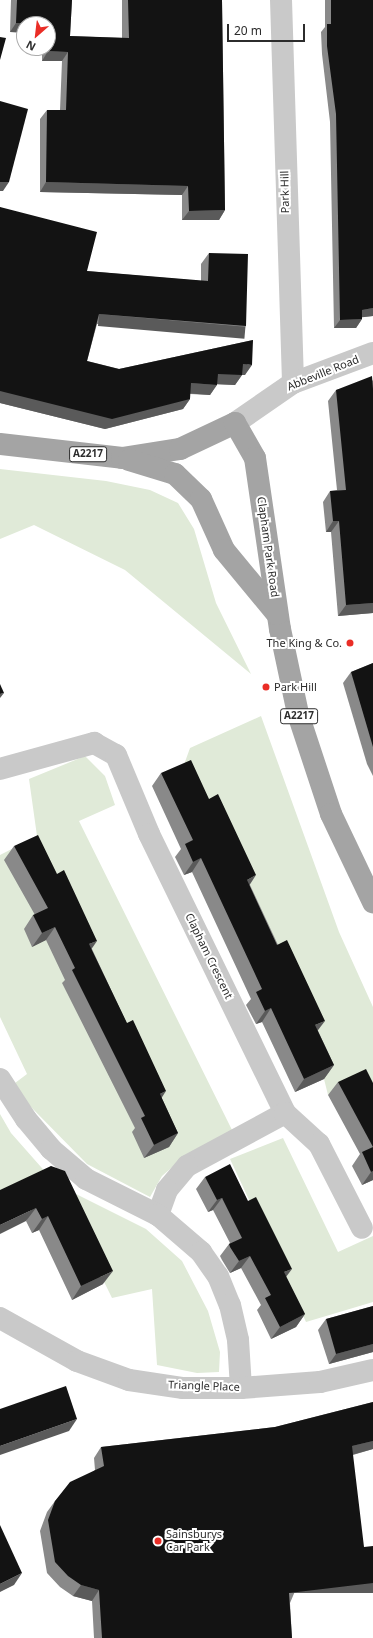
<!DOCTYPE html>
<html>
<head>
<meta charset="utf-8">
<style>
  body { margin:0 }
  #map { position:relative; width:373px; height:1638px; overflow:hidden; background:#fff; font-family:"Noto Sans",sans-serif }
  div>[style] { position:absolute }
  .green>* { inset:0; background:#e0ead8 }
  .minor>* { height:22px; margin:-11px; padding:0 11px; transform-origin:11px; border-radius:11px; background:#c9c9c9 }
  .major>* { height:22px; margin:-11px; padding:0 11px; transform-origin:11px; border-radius:11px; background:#a4a4a4 }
  .wall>* { inset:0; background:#898989 }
  .shaded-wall>* { inset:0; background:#5a5a5a; transform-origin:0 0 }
  .building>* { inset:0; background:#131313 }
  .dots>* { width:11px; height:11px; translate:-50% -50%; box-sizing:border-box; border:2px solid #fff; border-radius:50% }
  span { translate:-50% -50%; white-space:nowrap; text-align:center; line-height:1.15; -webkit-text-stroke:4px #fff; paint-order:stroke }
  .shield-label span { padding:1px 3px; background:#fff; border:1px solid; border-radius:3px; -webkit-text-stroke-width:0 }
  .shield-label { font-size:10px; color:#2c2c2c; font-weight:700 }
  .street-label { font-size:11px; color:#2c2c2c }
  .poi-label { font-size:11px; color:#2c2c2c }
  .right { translate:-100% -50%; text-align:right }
  .left { translate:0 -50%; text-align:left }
  .north { position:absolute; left:16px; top:16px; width:40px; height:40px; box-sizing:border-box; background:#fff; border:1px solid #ababab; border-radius:50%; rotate:208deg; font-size:11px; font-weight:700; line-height:16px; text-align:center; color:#2c2c2c }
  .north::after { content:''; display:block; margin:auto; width:14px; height:18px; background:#ea2d26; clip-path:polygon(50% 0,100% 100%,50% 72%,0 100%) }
  .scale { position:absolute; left:227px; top:24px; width:78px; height:18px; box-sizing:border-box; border:2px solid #2c2c2c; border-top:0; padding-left:5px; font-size:12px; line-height:14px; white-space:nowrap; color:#2c2c2c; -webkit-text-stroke:3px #fff; paint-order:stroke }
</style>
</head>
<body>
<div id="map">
  <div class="green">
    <i style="clip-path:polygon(0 469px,106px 481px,150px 490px,178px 503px,194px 529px,216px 603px,251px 674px,125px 570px,34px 525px,0 539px)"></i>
    <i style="clip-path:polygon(261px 716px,339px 932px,373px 1007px,373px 1117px,357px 1082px,328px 1095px,324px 1079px,181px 773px,190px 748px)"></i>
    <i style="clip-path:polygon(85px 756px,105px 776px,115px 805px,79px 821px,233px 1132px,185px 1156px,162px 1176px,150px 1197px,87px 1164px,28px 1104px,15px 1083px,27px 1074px,0 1017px,0 855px,37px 836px,29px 779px)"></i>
    <i style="clip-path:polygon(0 1114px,11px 1133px,56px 1184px,146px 1229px,182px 1261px,208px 1311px,220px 1352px,219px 1372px,197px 1373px,157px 1365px,152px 1289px,112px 1298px,56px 1184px,0 1199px)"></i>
    <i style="clip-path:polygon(283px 1138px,338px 1252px,373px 1236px,373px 1302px,306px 1322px,230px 1159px)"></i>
  </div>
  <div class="minor">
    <i style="left:281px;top:0;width:383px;rotate:88.2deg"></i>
    <i style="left:235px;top:423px;width:70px;rotate:-34.6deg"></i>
    <i style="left:293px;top:383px;width:85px;rotate:-20.6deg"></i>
    <i style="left:0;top:769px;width:98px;rotate:-15.5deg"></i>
    <i style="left:94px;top:743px;width:25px;rotate:29deg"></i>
    <i style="left:116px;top:755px;width:86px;rotate:67.3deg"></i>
    <i style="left:149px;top:834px;width:310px;rotate:64deg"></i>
    <i style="left:285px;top:1113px;width:111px;rotate:151.6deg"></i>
    <i style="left:187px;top:1166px;width:31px;rotate:130deg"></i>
    <i style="left:167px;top:1190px;width:27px;rotate:110deg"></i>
    <i style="left:0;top:1079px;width:48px;rotate:57deg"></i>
    <i style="left:26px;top:1119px;width:39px;rotate:50deg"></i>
    <i style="left:51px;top:1149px;width:46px;rotate:40.6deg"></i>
    <i style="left:86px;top:1179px;width:80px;rotate:26.6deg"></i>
    <i style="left:158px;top:1215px;width:57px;rotate:40.7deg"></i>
    <i style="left:201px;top:1252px;width:29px;rotate:55deg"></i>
    <i style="left:218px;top:1276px;width:31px;rotate:68deg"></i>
    <i style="left:230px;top:1305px;width:36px;rotate:77deg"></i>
    <i style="left:238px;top:1340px;width:48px;rotate:86.4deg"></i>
    <i style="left:285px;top:1113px;width:46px;rotate:42.4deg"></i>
    <i style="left:319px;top:1144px;width:94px;rotate:62.9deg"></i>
    <i style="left:0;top:1318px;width:88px;rotate:29.2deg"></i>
    <i style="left:77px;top:1361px;width:55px;rotate:20.1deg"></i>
    <i style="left:129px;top:1380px;width:55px;rotate:8.4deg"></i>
    <i style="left:183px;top:1388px;width:58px"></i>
    <i style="left:241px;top:1388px;width:79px;rotate:-4.3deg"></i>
    <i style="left:320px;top:1382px;width:54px;rotate:-12.8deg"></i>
  </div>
  <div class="major">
    <i style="left:0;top:444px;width:123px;rotate:6.5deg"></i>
    <i style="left:122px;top:458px;width:59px;rotate:-8.8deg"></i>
    <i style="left:180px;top:449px;width:61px;rotate:-25.3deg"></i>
    <i style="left:235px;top:423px;width:40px;rotate:60.3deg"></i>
    <i style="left:255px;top:458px;width:173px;rotate:81.7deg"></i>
    <i style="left:280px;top:629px;width:87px;rotate:78deg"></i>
    <i style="left:298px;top:714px;width:105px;rotate:71.7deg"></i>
    <i style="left:331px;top:814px;width:98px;rotate:64.5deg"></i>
    <i style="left:129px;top:460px;width:48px;rotate:16.9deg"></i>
    <i style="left:175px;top:474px;width:36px;rotate:44deg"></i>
    <i style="left:201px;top:499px;width:56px;rotate:65.7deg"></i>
    <i style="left:224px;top:550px;width:83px;rotate:50.4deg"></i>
  </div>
  <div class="wall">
    <i style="clip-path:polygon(11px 0,72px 0,70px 36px,122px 38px,122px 0,222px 0,225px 210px,219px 220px,182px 220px,182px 195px,40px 192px,40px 119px,47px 110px,60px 110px,62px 61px,42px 61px,42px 48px,48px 48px,48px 24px,10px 32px)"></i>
    <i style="clip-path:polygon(325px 0,373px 0,373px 316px,362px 317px,362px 319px,356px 328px,334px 328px,330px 122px,322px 54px,321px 32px,325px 27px)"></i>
    <i style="clip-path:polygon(0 207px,87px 271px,201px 281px,201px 264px,209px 253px,246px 326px,239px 336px,97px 324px,87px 361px,119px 369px,253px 340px,245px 375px,242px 375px,235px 385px,217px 384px,210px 395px,190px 394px,190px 399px,183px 409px,105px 429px,0 403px)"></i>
    <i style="clip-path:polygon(373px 380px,373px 613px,338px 616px,331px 532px,326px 532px,323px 502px,330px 491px,337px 490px,328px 401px,336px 390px,372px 381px)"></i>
    <i style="clip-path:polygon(373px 663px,373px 776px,367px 764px,343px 683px,351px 672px)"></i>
    <i style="clip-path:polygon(161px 773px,250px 885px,334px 1065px,324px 1079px,295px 1092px,262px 1022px,256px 1024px,246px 1005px,251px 999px,192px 872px,184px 875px,175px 857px,181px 849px,152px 786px)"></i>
    <i style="clip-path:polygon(14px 846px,92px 949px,178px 1133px,169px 1147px,144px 1158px,132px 1132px,135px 1128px,62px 983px,65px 980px,46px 940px,32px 947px,24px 929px,33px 915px,35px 915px,4px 860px)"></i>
    <i style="clip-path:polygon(338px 1082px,373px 1083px,373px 1180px,362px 1185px,352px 1166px,360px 1154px,328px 1095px)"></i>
    <i style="clip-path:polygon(51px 1166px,103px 1284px,72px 1300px,39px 1230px,32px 1233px,26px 1221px)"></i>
    <i style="clip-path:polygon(205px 1177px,286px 1277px,305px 1314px,296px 1327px,271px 1339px,257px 1310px,261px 1305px,241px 1268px,230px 1273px,222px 1260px,220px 1256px,229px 1244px,230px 1243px,213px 1210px,208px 1212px,196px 1189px)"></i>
    <i style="clip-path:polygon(373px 1306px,373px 1352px,329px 1364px,318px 1330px,326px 1319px)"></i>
    <i style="clip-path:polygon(373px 1402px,373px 1449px,353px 1455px,290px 1603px,292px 1638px,94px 1638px,92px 1601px,73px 1596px,60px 1587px,47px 1573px,40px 1531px,47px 1512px,55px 1501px,95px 1470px,94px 1458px,101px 1447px,275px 1427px)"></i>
  </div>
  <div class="shaded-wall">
    <i style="clip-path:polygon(16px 23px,49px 24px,48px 25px,48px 24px,24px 24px,24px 33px,10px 32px)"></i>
    <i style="clip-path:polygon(48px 51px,68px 52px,62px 61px,42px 61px)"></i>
    <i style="clip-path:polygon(0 182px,9px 182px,3px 191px,0 191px)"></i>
    <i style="clip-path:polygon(46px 182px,188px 186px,182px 195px,40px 192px)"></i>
    <i style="clip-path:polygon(225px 210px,219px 220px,182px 220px,189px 211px)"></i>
    <i style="clip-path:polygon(373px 308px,373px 316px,356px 318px,362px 310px)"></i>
    <i style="left:99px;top:314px;width:147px;height:12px;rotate:5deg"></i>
    <i style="clip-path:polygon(362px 319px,356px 328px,334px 328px,340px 320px)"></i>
    <i style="clip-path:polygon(243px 364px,252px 365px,245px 375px,242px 375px,235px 385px,211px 384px,218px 374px)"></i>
    <i style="clip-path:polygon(191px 383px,217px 385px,210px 395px,184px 393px)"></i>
    <i style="clip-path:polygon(0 391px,190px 399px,183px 409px,105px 429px,0 403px)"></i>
    <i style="clip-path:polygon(333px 521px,339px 521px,331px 532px,326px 532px)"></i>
    <i style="clip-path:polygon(373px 603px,373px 613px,338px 616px,346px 605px)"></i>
    <i style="clip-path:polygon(4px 693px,0 698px,0 694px)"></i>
    <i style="clip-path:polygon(201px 858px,192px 872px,184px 875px,193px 862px)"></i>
    <i style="clip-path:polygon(256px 875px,247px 889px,247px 880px)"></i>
    <i style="clip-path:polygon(55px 927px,46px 940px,32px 947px,42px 933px)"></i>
    <i style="clip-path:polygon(97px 941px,88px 954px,89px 944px)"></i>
    <i style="clip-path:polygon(271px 1008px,262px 1022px,256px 1024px,265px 1011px)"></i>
    <i style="clip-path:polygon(325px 1021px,315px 1034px,315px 1025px)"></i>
    <i style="clip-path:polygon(334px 1065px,324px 1079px,295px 1092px,304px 1079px)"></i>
    <i style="clip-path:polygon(166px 1091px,157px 1105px,160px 1094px)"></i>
    <i style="clip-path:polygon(178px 1133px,169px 1147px,144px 1158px,154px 1145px)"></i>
    <i style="clip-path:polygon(373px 1171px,373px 1180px,362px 1185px,371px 1172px)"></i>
    <i style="clip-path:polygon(222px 1198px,213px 1210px,208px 1212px,217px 1200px)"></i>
    <i style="clip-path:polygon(36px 1208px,26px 1221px,0 1234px,0 1225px)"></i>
    <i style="clip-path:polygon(48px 1216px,39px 1230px,32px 1233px,42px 1219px)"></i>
    <i style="clip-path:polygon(250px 1256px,241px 1268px,230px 1273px,239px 1261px)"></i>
    <i style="clip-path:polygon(292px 1269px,283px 1281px,284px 1272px)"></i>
    <i style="clip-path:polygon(113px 1271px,103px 1284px,72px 1300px,81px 1286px)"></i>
    <i style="clip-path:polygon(305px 1314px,296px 1327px,271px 1339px,280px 1327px)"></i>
    <i style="clip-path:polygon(373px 1344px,373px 1352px,329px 1364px,336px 1354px)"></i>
    <i style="clip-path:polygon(77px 1419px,69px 1431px,0 1455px,0 1446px)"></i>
    <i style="clip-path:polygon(373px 1441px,373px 1449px,344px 1457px,352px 1446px)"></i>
    <i style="clip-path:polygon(22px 1573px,14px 1585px,0 1592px,0 1584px)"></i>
    <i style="left:373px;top:1583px;width:10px;height:85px;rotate:90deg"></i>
    <i style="clip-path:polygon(81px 1585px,99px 1590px,92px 1601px,73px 1596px)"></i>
  </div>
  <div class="building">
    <i style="clip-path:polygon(17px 0,72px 0,70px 36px,129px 38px,128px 0,222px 0,225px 210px,189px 211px,188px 186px,46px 182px,47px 110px,66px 110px,68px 52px,48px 51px,49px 24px,16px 23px)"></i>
    <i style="clip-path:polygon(331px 0,373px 0,373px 308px,362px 310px,362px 319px,340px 320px,336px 114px,327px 46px,327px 24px,331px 24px)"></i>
    <i style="clip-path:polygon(0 37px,6px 38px,0 60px)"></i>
    <i style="clip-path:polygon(0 101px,28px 109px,9px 182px,0 182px)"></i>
    <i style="clip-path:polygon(0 207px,97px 232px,87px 271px,208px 281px,209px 253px,248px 254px,246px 326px,99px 314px,87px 361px,119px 369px,253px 340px,252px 365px,243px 364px,242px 375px,218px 374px,217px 385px,191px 383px,190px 399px,112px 419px,0 391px)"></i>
    <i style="clip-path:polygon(372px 376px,373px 389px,373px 603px,346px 605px,339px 521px,333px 521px,330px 491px,346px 490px,336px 390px)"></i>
    <i style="clip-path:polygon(373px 663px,373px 747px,351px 672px)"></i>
    <i style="clip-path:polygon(0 684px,4px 693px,0 694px)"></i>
    <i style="clip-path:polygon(191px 760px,209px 799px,218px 794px,256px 875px,247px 880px,277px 945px,287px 940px,325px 1021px,315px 1025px,334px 1065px,304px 1079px,271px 1008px,265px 1011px,256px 992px,262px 989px,201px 858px,193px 862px,185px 844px,193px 840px,161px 773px)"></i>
    <i style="clip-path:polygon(38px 835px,57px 874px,64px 870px,97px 941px,89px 944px,127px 1023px,133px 1020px,166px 1091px,160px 1094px,178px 1133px,154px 1145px,141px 1118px,145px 1116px,72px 970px,75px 968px,55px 927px,42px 933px,33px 915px,48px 908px,14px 846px)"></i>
    <i style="clip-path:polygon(366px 1069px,373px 1083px,373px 1147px,338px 1082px)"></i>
    <i style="clip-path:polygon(373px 1147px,373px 1171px,371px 1172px,362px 1152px)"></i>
    <i style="clip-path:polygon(230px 1164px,248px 1201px,256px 1197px,292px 1269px,284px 1272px,305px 1314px,280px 1327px,265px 1298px,271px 1295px,250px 1256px,239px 1261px,230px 1247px,229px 1244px,242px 1238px,222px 1198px,217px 1200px,205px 1177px)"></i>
    <i style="clip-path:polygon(51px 1166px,65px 1171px,113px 1271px,81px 1286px,48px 1216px,42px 1219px,36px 1208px,0 1225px,0 1190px)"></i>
    <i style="clip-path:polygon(373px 1306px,373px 1344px,336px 1354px,326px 1319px)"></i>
    <i style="clip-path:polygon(66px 1386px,77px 1419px,0 1446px,0 1409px)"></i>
    <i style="clip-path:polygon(373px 1402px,373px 1441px,352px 1446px,364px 1547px,373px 1546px,373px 1583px,289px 1593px,292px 1638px,102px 1638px,99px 1590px,81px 1585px,68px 1576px,55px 1562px,48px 1520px,55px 1501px,70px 1482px,104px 1466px,101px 1447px,275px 1427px)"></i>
    <i style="clip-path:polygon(0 1525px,22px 1573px,0 1584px)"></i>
  </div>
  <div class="dots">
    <i style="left:350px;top:643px;background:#ea2d26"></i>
    <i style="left:266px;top:687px;background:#ea2d26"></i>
    <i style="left:158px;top:1541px;background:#ea2d26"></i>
  </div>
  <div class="shield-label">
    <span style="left:88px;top:454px">A2217</span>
    <span style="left:299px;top:716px">A2217</span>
  </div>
  <div class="street-label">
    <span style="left:285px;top:192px;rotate:-91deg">Park Hill</span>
    <span style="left:323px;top:373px;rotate:-22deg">Abbeville Road</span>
    <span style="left:268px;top:547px;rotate:82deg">Clapham Park Road</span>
    <span style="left:209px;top:956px;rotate:64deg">Clapham Crescent</span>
    <span style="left:204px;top:1386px;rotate:2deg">Triangle Place</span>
  </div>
  <div class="poi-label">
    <span class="right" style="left:342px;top:643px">The King &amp; Co.</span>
    <span class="left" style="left:274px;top:687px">Park Hill</span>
    <span class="left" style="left:166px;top:1541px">Sainsburys<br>Car Park</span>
  </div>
  <div class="north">N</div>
  <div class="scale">20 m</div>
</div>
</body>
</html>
